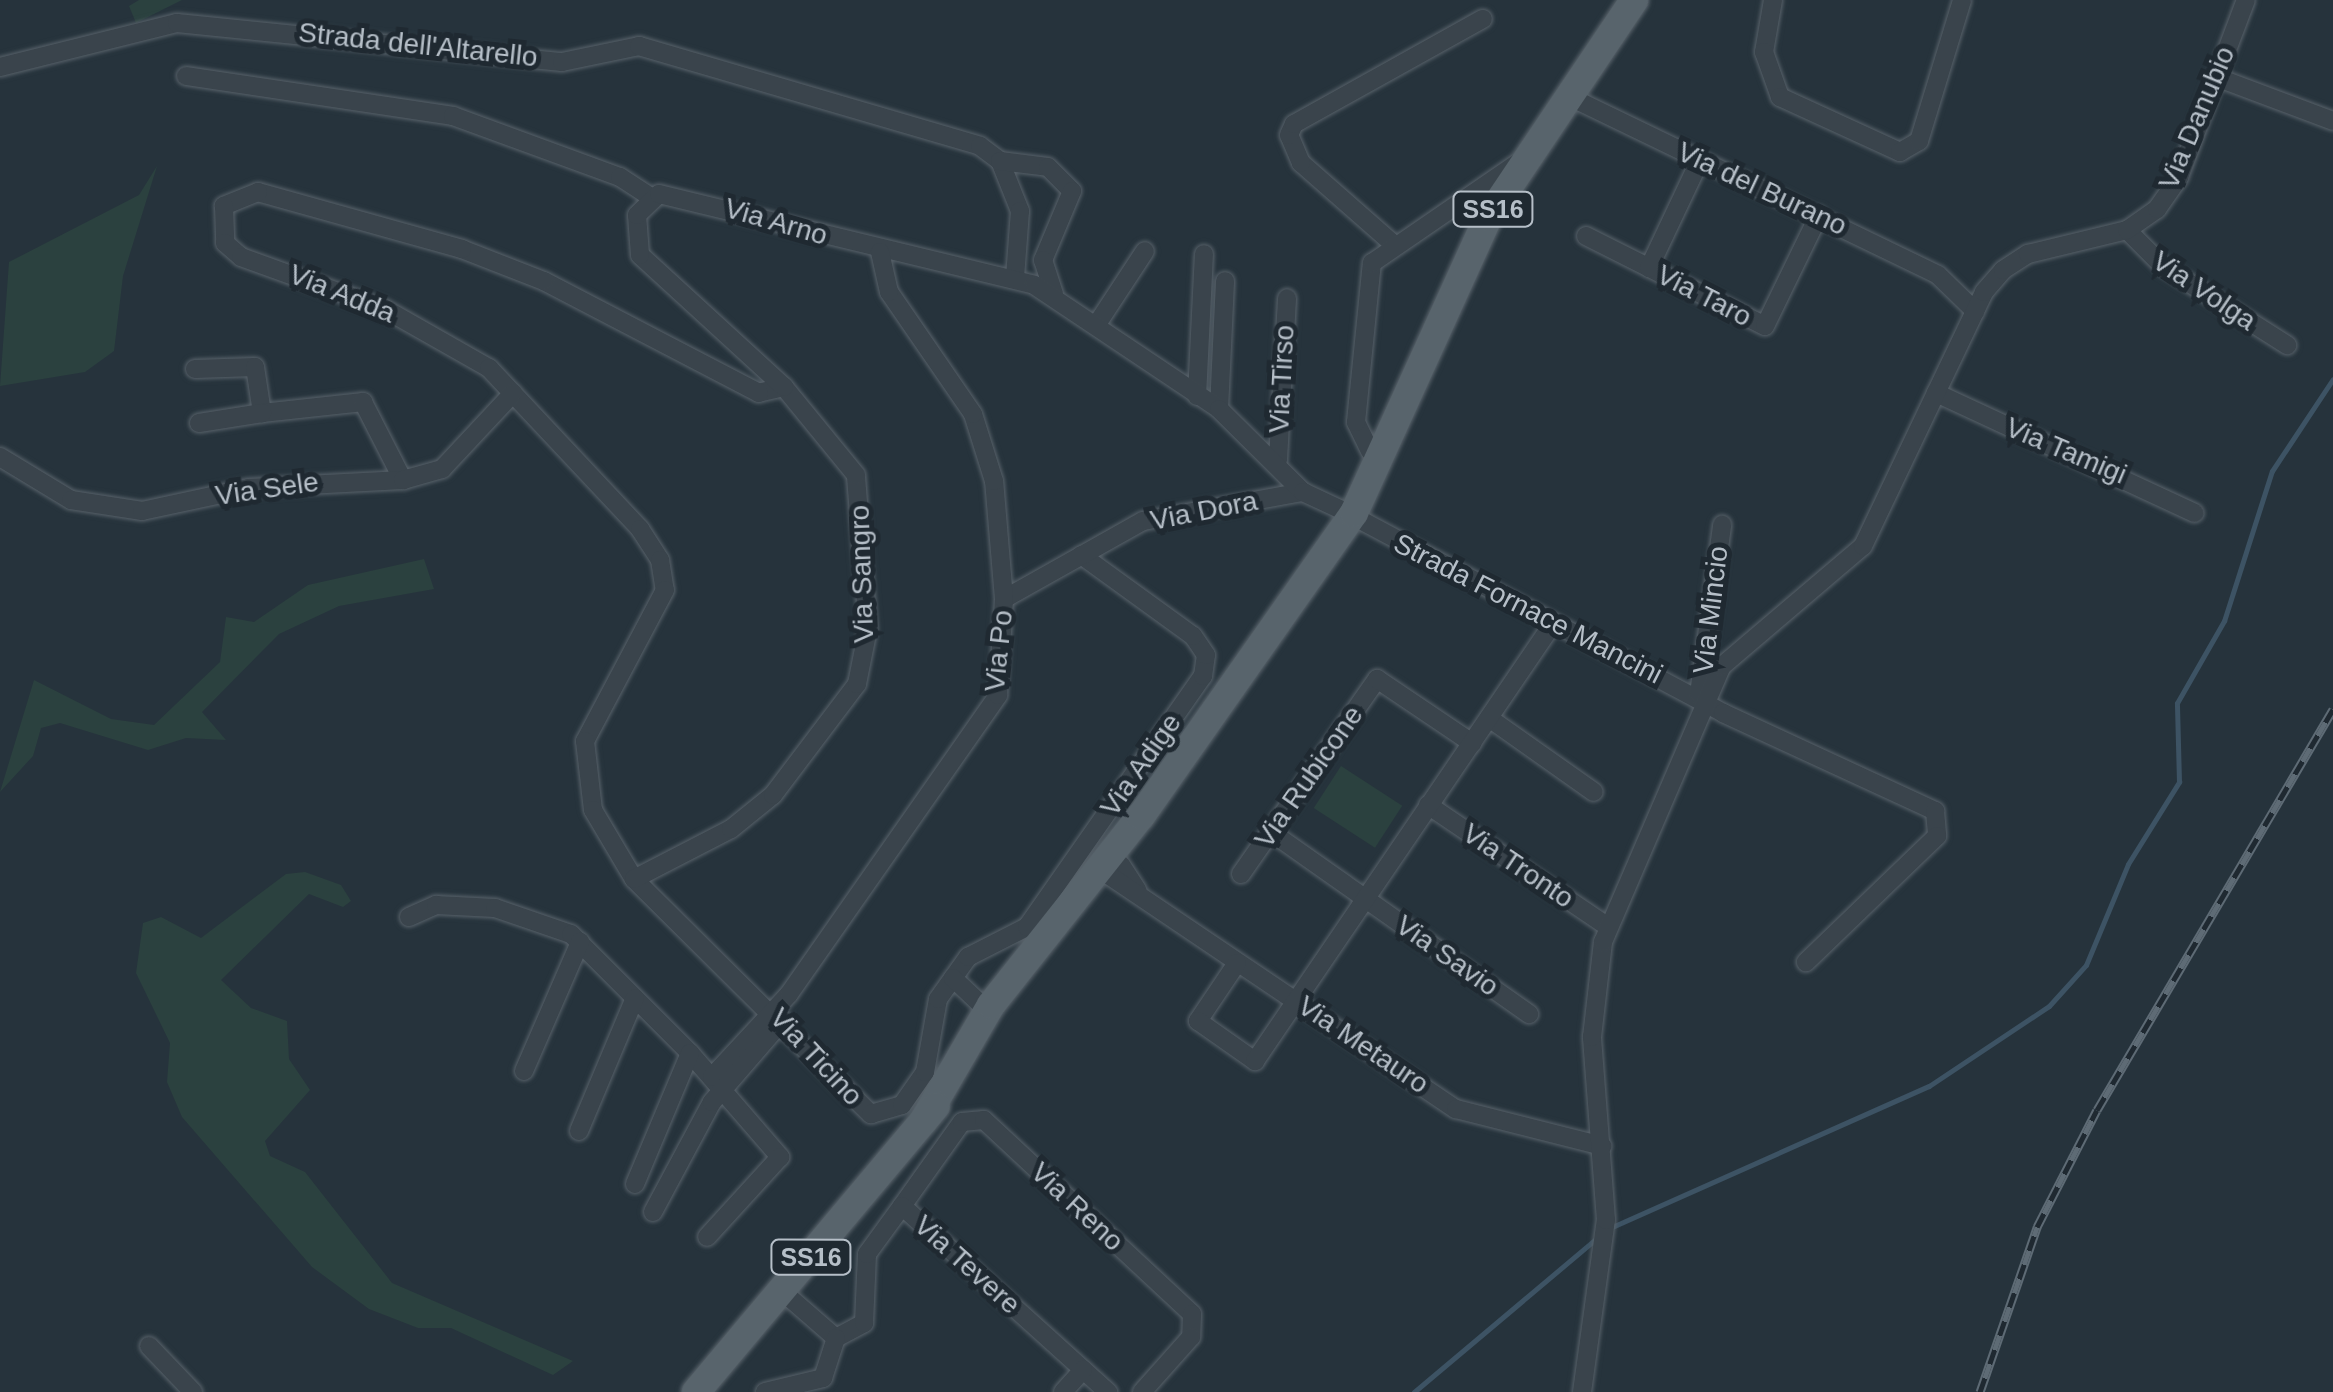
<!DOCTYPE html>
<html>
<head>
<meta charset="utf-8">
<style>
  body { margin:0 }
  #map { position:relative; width:2333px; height:1392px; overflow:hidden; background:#26333c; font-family:Arial,sans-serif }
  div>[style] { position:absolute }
  .green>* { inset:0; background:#2b413f; transform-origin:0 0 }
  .stream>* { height:5px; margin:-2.5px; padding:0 2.5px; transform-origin:2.5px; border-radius:2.5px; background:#3d5364 }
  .roads { filter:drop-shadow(0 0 2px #58626a) drop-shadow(0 0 2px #58626a) }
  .street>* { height:18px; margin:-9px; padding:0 9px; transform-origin:9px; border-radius:9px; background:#3a444c }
  .primary>* { height:28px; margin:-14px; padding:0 14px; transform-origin:14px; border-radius:14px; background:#58646c }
  .rail>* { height:9px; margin-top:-4.5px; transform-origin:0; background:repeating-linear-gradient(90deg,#1f2931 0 15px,#5e6b75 0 30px); box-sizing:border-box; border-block:2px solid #5e6b75 }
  span { translate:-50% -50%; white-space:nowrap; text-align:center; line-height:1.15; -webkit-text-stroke:10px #1f2931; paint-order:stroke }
  .shield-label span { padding:2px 8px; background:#1f2931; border:2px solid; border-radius:8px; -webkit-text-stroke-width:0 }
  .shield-label { font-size:25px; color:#b6bfc8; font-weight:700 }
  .street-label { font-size:28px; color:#b6bfc8 }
</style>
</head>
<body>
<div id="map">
  <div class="green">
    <i style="clip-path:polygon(139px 0,182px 0,136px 23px,129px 6px)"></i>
    <i style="clip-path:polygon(157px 166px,123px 276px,114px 351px,85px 372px,0 386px,9px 262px,139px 195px)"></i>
    <i style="clip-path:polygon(424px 559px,434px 589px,339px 606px,279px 634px,202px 712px,226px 740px,186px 738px,148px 750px,60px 723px,41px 728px,33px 756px,0 792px,34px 680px,111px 719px,154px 725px,220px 662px,226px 617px,254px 622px,308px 585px)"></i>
    <i style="left:1341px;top:766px;width:73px;height:50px;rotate:33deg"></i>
    <i style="clip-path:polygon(305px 872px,341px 885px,351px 901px,343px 907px,309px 894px,221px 980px,251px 1008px,287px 1021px,289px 1059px,310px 1090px,265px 1141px,270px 1156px,305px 1172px,392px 1283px,573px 1361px,553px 1375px,451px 1328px,418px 1328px,369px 1309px,312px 1267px,182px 1117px,167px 1082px,170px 1043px,136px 973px,143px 923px,161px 917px,201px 938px,286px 874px)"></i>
  </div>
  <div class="stream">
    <i style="left:1612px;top:1227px;width:347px;rotate:-24deg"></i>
    <i style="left:1929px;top:1086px;width:144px;rotate:-33.7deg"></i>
    <i style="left:2049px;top:1006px;width:55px;rotate:-47.9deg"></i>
    <i style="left:2086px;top:965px;width:109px;rotate:-67.4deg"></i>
    <i style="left:2128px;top:864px;width:97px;rotate:-58.1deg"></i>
    <i style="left:2179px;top:782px;width:79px;rotate:-91.5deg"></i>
    <i style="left:2177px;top:703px;width:95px;rotate:-60.2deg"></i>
    <i style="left:2224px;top:621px;width:157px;rotate:-72.3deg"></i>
    <i style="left:2272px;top:471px;width:110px;rotate:-56.5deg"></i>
    <i style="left:1414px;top:1392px;width:242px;rotate:-40.1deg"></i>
  </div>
  <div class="roads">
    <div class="street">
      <i style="left:1773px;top:0;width:53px;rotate:99.8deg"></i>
      <i style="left:1764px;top:52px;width:48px;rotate:70.4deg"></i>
      <i style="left:1780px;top:97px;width:132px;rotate:24.6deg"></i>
      <i style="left:1900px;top:152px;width:22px;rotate:-30deg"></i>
      <i style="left:1919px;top:141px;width:147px;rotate:-73deg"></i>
      <i style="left:0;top:67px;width:182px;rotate:-14deg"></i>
      <i style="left:177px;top:23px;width:387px;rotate:5.8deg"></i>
      <i style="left:562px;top:62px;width:79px;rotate:-11.7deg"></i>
      <i style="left:639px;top:46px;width:355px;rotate:16.3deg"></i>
      <i style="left:980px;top:146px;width:25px;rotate:37deg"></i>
      <i style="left:1000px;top:161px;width:54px;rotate:68.2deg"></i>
      <i style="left:1020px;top:211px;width:67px;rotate:94.3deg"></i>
      <i style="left:186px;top:76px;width:270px;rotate:8.5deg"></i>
      <i style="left:453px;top:116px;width:178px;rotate:20.1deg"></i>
      <i style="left:620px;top:177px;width:38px;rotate:33deg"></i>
      <i style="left:2216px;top:77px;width:125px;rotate:20.6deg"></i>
      <i style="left:1566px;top:95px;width:413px;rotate:25.8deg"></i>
      <i style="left:1938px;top:275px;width:52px;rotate:44.2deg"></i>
      <i style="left:1000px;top:161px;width:48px;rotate:7.1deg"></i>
      <i style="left:1048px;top:167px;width:34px;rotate:45deg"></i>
      <i style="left:1072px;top:191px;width:75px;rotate:112.8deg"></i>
      <i style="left:1043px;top:260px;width:36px;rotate:72deg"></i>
      <i style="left:2127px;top:230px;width:52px;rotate:45deg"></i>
      <i style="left:2164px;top:267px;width:146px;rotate:32.4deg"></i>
      <i style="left:1586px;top:236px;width:200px;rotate:26.7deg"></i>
      <i style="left:1765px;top:326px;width:123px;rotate:-64.1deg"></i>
      <i style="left:1391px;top:242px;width:120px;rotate:-138.7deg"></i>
      <i style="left:1301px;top:163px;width:30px;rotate:-113deg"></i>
      <i style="left:1289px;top:135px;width:12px;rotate:-66deg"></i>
      <i style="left:1294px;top:124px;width:216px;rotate:-29.1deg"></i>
      <i style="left:1649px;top:268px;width:119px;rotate:-64.7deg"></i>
      <i style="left:1097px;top:324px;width:87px;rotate:-56.7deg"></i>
      <i style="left:195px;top:369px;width:60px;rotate:-1.9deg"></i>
      <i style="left:255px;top:367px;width:47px;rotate:81.3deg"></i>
      <i style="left:262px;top:413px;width:102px;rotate:-6.2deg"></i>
      <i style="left:363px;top:402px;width:88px;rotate:62.9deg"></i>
      <i style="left:784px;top:387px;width:26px;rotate:167deg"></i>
      <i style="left:759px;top:393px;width:242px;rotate:-152.5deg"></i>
      <i style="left:544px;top:281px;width:88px;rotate:-158.7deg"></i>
      <i style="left:462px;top:249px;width:212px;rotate:-164.4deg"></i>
      <i style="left:258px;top:192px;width:37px;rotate:158deg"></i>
      <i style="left:224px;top:206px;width:37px;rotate:88deg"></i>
      <i style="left:225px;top:243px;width:21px;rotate:41deg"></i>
      <i style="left:241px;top:257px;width:153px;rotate:19.9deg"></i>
      <i style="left:385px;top:309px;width:120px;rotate:29.6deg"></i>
      <i style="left:489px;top:368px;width:221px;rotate:46.8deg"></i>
      <i style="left:640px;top:529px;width:37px;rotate:57deg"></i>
      <i style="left:660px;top:560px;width:30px;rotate:81deg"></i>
      <i style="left:665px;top:590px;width:171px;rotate:117.9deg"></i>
      <i style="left:585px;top:741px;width:69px;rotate:83.4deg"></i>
      <i style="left:593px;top:810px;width:80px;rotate:59.3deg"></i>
      <i style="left:634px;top:879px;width:334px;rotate:44.8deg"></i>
      <i style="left:871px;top:1114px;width:32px;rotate:-16deg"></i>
      <i style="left:902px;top:1105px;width:40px;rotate:-55.1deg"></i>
      <i style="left:925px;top:1072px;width:74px;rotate:-79.9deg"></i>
      <i style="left:938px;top:999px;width:52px;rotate:-54.5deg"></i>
      <i style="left:968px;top:957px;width:66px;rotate:-27deg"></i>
      <i style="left:1027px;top:927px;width:307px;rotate:-55deg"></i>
      <i style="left:1203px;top:676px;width:21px;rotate:-82deg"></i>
      <i style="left:1206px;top:655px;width:23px;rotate:-124deg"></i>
      <i style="left:1193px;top:636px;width:138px;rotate:-144.1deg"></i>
      <i style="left:1936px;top:393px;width:285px;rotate:24.9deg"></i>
      <i style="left:1197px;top:396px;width:142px;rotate:-87.2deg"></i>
      <i style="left:1219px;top:409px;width:128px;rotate:-87.3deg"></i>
      <i style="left:199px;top:423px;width:64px;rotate:-9deg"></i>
      <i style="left:1370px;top:451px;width:32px;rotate:-116deg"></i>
      <i style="left:1356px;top:422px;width:160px;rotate:-84.3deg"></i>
      <i style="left:1372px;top:263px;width:178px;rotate:-34.5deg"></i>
      <i style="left:0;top:457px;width:83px;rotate:31.2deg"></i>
      <i style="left:71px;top:500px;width:72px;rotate:8.8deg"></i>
      <i style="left:142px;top:511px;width:109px;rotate:-12.1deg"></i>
      <i style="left:249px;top:488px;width:154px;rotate:-3deg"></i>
      <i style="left:403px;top:480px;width:41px;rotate:-15.8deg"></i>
      <i style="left:442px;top:469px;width:104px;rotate:-46.9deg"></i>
      <i style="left:1278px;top:460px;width:162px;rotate:-86.8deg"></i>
      <i style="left:1351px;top:515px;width:421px;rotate:28deg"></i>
      <i style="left:1723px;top:713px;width:234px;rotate:24.8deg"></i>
      <i style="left:1935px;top:811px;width:25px;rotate:85deg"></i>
      <i style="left:1937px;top:836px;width:182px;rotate:136.1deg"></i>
      <i style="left:1004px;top:599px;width:159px;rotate:-29.3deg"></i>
      <i style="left:1143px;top:521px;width:163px;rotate:-10.3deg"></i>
      <i style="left:1699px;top:694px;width:171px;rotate:-82.2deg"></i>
      <i style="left:1489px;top:718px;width:128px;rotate:35.2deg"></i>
      <i style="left:1428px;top:805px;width:217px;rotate:34.1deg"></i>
      <i style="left:1271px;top:832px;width:316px;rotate:35.2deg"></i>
      <i style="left:1121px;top:865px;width:30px;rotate:57deg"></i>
      <i style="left:1241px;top:874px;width:238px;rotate:-55.1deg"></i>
      <i style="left:1377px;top:679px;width:115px;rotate:34deg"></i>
      <i style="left:1110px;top:876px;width:417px;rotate:34deg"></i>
      <i style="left:1456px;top:1109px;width:151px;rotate:14.2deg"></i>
      <i style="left:634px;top:879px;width:109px;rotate:-27.3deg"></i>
      <i style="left:731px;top:829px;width:54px;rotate:-39deg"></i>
      <i style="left:773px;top:795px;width:139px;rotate:-52.9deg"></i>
      <i style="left:857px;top:684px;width:56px;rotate:-78.7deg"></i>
      <i style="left:868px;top:629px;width:154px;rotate:-94.5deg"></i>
      <i style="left:856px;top:475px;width:114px;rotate:-129.3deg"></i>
      <i style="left:784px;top:387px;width:195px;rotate:-137.5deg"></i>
      <i style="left:640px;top:255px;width:40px;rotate:-94.3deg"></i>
      <i style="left:637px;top:215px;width:30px;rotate:-44deg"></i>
      <i style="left:659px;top:194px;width:386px;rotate:13.6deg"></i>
      <i style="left:1034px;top:285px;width:223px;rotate:33.8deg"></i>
      <i style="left:1219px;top:409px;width:118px;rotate:44.7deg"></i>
      <i style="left:1303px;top:492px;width:40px;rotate:25deg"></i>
      <i style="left:409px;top:917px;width:30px;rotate:-24deg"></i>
      <i style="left:436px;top:905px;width:59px;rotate:2.9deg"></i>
      <i style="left:495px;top:908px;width:80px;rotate:18.9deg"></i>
      <i style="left:571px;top:934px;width:168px;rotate:45deg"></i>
      <i style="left:690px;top:1053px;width:138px;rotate:49.1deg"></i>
      <i style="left:780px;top:1157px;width:108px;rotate:132.4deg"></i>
      <i style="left:1237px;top:963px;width:70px;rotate:123.9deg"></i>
      <i style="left:1198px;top:1021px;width:70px;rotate:35.1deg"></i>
      <i style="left:1255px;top:1061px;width:528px;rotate:-55.74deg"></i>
      <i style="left:953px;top:978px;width:50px;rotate:43.4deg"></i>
      <i style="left:524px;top:1071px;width:141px;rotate:-66.5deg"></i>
      <i style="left:712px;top:1077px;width:113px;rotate:-47.1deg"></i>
      <i style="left:789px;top:994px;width:365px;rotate:-55deg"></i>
      <i style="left:998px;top:695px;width:96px;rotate:-86.4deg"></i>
      <i style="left:1004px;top:599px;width:118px;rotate:-94.8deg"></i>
      <i style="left:994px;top:481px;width:70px;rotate:-107.4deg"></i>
      <i style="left:973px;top:414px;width:148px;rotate:-124.5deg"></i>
      <i style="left:889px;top:292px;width:41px;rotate:-102.7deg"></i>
      <i style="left:579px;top:1131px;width:144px;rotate:-67.2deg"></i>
      <i style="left:635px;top:1184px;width:142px;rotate:-67.2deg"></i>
      <i style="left:902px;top:1206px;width:103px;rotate:-54.5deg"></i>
      <i style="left:962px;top:1122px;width:22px;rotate:-5deg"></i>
      <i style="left:984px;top:1120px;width:284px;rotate:43deg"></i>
      <i style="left:1192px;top:1314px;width:23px;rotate:92deg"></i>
      <i style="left:1191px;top:1337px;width:74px;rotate:131.7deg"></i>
      <i style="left:653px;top:1212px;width:125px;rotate:-61.8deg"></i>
      <i style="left:712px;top:1102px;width:108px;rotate:-49.1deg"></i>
      <i style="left:783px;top:1292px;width:70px;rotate:41deg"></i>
      <i style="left:836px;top:1338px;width:32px;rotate:-28deg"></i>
      <i style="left:864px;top:1323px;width:69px;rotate:-87.5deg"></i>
      <i style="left:867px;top:1254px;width:59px;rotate:-53.9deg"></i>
      <i style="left:902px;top:1206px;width:278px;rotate:42.1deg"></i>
      <i style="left:149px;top:1346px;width:64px;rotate:46.3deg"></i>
      <i style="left:765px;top:1392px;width:60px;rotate:-13.6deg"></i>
      <i style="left:823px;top:1378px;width:42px;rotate:-72deg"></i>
      <i style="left:1063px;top:1392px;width:30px;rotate:-48deg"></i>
      <i style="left:1582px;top:1392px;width:174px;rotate:-82.1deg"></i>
      <i style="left:1606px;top:1220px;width:184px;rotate:-94.4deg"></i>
      <i style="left:1592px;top:1037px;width:96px;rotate:-83.4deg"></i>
      <i style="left:1603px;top:942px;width:301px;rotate:-66.7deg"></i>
      <i style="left:1722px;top:666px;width:185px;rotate:-40.4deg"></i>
      <i style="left:1863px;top:546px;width:281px;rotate:-64.5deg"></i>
      <i style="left:1984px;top:292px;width:29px;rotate:-49deg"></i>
      <i style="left:2003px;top:270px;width:30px;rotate:-33deg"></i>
      <i style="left:2028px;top:254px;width:102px;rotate:-13.6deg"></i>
      <i style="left:2127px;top:230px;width:37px;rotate:-35deg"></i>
      <i style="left:2157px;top:209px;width:39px;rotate:-55deg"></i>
      <i style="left:2179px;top:177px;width:189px;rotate:-69.3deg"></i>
    </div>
    <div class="primary">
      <i style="left:924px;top:1120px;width:133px;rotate:-59.8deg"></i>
      <i style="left:991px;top:1005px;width:241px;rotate:-51.6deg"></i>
      <i style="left:1141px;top:816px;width:370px;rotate:-54.9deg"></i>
      <i style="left:1354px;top:513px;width:326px;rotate:-65.6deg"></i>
      <i style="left:1489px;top:216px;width:260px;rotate:-56.1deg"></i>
      <i style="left:696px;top:1392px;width:373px;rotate:-50deg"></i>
    </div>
  </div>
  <div class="rail">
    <i style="left:1980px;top:1392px;width:175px;rotate:-70.9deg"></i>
    <i style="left:2037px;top:1227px;width:131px;rotate:-62.9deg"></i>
    <i style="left:2097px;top:1110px;width:465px;rotate:-59.5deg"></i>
  </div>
  <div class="shield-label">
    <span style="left:1493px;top:209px">SS16</span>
    <span style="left:811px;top:1257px">SS16</span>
  </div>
  <div class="street-label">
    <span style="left:418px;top:45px;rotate:6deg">Strada dell'Altarello</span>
    <span style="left:2197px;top:118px;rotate:-67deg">Via Danubio</span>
    <span style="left:1762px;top:189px;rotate:25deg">Via del Burano</span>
    <span style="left:776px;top:222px;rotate:16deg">Via Arno</span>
    <span style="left:2204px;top:291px;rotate:34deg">Via Volga</span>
    <span style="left:342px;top:294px;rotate:22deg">Via Adda</span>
    <span style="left:1704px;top:296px;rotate:27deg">Via Taro</span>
    <span style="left:1282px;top:379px;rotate:-87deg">Via Tirso</span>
    <span style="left:2066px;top:451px;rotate:23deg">Via Tamigi</span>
    <span style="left:267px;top:489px;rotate:-8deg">Via Sele</span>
    <span style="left:1204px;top:511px;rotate:-11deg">Via Dora</span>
    <span style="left:862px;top:574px;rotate:-92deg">Via Sangro</span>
    <span style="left:1528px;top:609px;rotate:27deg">Strada Fornace Mancini</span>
    <span style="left:1711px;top:610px;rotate:-83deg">Via Mincio</span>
    <span style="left:999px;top:651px;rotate:-84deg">Via Po</span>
    <span style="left:1141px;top:765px;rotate:-55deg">Via Adige</span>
    <span style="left:1309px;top:777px;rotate:-55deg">Via Rubicone</span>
    <span style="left:1518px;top:866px;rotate:34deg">Via Tronto</span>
    <span style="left:1447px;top:956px;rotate:35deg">Via Savio</span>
    <span style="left:1363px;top:1045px;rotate:34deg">Via Metauro</span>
    <span style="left:816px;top:1057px;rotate:47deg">Via Ticino</span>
    <span style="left:1077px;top:1207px;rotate:43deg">Via Reno</span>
    <span style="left:967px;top:1265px;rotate:42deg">Via Tevere</span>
  </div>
</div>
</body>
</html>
